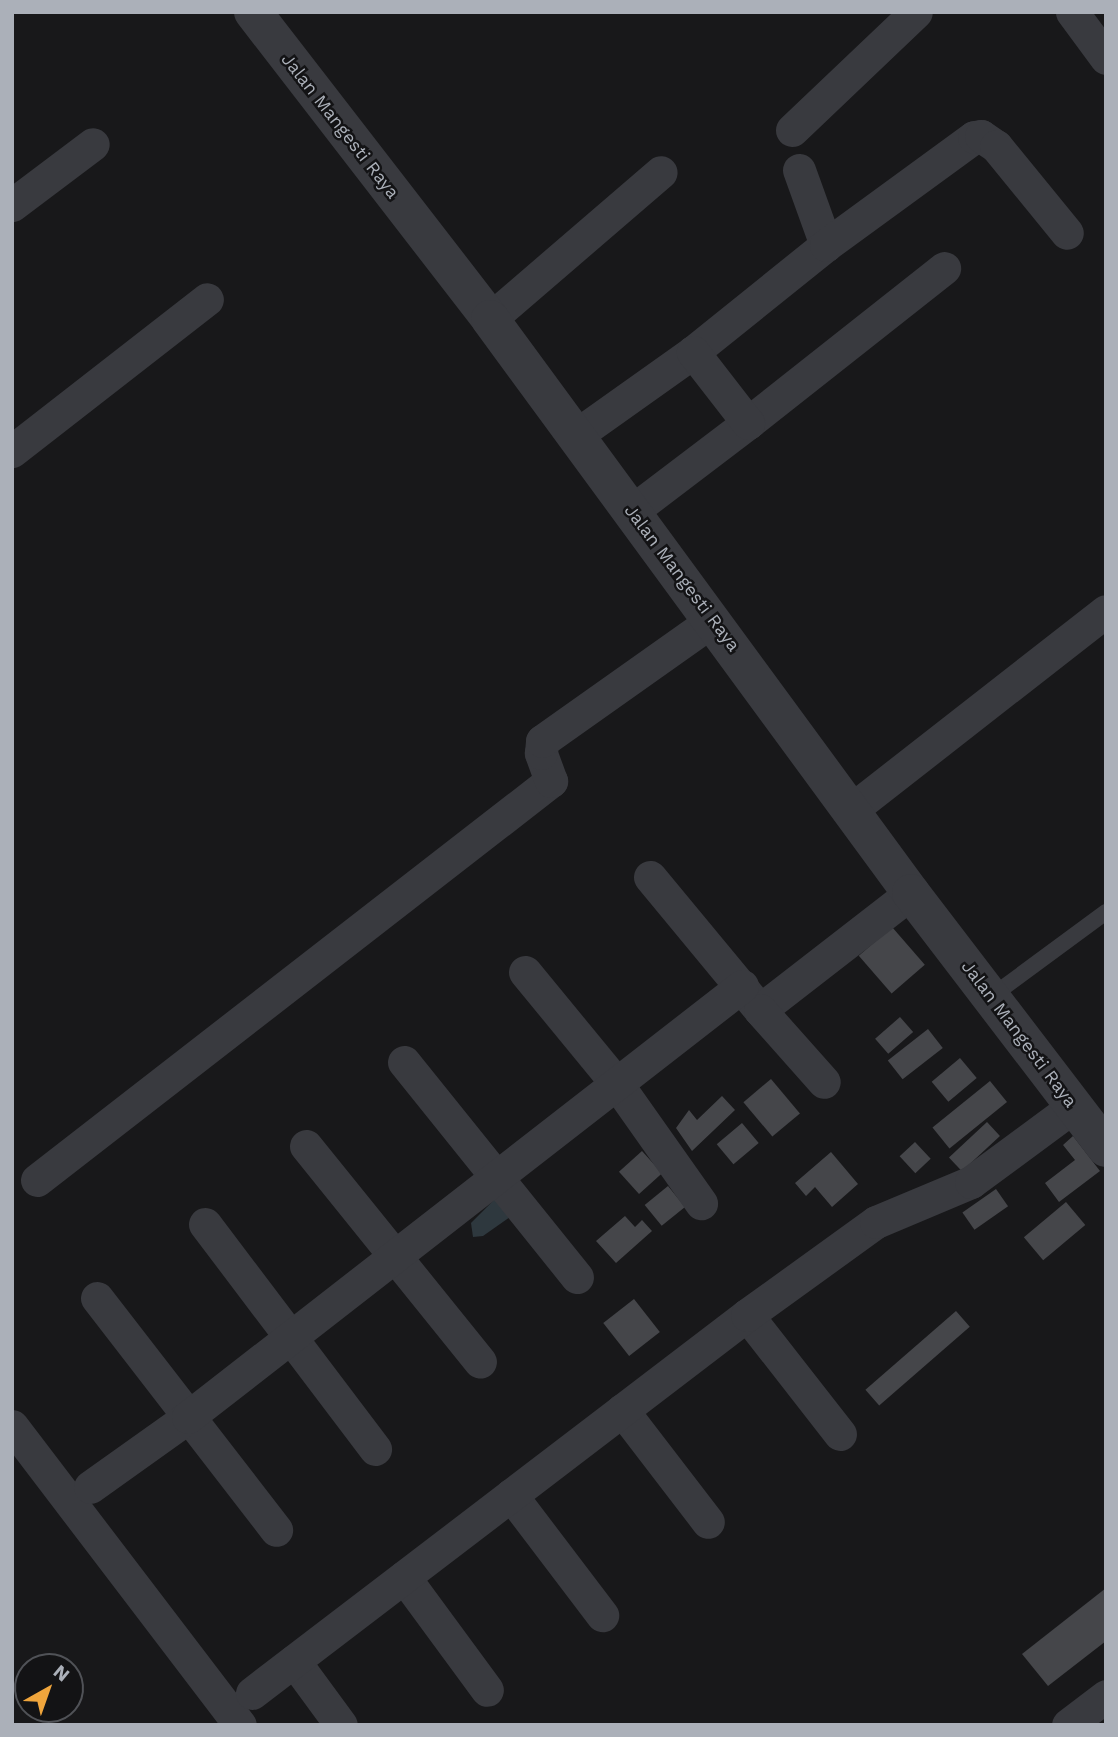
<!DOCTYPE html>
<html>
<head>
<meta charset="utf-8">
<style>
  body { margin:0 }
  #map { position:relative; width:1118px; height:1737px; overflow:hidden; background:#18181a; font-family:"Work Sans",sans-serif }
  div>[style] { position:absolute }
  .water>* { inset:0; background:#2e383e }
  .building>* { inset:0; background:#45464a; transform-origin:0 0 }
  .service>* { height:16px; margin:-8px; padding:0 8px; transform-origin:8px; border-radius:8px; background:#393a3f }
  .minor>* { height:33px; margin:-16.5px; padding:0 16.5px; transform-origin:16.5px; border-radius:16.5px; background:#393a3f }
  .tertiary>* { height:38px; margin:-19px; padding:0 19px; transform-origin:19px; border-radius:19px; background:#393a3f }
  span { translate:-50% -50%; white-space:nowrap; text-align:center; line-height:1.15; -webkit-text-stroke:5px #131315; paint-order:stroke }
  .street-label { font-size:18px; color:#abb0b9 }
  .frame { position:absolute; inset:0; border:14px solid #abb0b9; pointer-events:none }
  .north { position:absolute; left:14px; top:1653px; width:70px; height:70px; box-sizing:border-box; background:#131315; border:2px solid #505257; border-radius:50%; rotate:40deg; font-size:19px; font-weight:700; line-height:28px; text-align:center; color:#abb0b9 }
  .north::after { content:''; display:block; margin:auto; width:24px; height:32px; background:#efa53c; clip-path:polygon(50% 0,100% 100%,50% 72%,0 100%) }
</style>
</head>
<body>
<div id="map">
  <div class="water">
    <i style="clip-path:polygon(496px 1198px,513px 1215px,483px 1236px,473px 1237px,471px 1223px)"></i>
  </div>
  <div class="building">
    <i style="left:892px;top:927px;width:50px;height:44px;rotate:49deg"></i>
    <i style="left:900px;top:1017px;width:20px;height:33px;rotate:49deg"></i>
    <i style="left:928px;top:1029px;width:24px;height:51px;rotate:52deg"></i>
    <i style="left:960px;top:1058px;width:26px;height:37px;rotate:50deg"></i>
    <i style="left:771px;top:1079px;width:45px;height:36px;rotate:50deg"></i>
    <i style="left:990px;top:1081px;width:27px;height:74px;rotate:51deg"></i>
    <i style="clip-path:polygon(722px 1096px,735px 1110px,692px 1151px,676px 1128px,689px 1110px,697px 1120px)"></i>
    <i style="left:987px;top:1122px;width:19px;height:52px;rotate:47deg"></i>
    <i style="left:742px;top:1123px;width:26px;height:33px;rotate:50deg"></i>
    <i style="clip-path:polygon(1073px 1136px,1100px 1171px,1059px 1202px,1045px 1183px,1075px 1160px,1063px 1145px)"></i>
    <i style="left:915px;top:1142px;width:23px;height:21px;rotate:47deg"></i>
    <i style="left:642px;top:1151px;width:30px;height:31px;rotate:48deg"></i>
    <i style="clip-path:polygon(831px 1152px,858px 1184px,832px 1207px,815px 1187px,806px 1196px,795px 1183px)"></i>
    <i style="left:668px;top:1186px;width:27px;height:30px;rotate:51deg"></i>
    <i style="left:996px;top:1189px;width:21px;height:41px;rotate:55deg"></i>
    <i style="left:1066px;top:1202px;width:30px;height:55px;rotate:50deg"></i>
    <i style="clip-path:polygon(625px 1216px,635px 1227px,642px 1220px,652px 1231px,616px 1263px,596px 1241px)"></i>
    <i style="left:634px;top:1299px;width:42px;height:39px;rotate:52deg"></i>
    <i style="left:956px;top:1311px;width:21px;height:120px;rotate:49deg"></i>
    <i style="clip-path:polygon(1106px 1588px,1106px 1641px,1048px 1686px,1022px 1654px)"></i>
  </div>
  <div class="service">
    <i style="left:992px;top:996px;width:142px;rotate:-36.4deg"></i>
  </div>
  <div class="minor">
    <i style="left:1072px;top:12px;width:57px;rotate:53.5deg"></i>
    <i style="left:792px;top:130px;width:171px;rotate:-43.6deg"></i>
    <i style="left:799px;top:170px;width:80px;rotate:70.2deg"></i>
    <i style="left:12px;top:205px;width:101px;rotate:-37deg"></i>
    <i style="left:490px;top:319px;width:225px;rotate:-40.7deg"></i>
    <i style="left:748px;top:423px;width:250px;rotate:-38.3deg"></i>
    <i style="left:575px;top:436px;width:145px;rotate:-35.4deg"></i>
    <i style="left:693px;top:352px;width:171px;rotate:-38.8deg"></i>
    <i style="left:826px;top:245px;width:183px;rotate:-36.1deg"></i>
    <i style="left:974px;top:137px;width:7px;rotate:-8deg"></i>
    <i style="left:981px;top:136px;width:18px;rotate:34deg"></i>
    <i style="left:996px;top:146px;width:112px;rotate:50.8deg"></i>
    <i style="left:12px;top:451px;width:247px;rotate:-37.9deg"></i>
    <i style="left:632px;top:511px;width:146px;rotate:-37.2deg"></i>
    <i style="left:748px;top:423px;width:90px;rotate:-127.8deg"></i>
    <i style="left:851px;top:810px;width:323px;rotate:-38deg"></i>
    <i style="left:650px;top:877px;width:173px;rotate:50.4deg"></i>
    <i style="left:760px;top:1010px;width:191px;rotate:-37.8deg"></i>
    <i style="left:525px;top:972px;width:145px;rotate:50.6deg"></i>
    <i style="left:617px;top:1084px;width:146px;rotate:54.8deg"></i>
    <i style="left:760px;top:1010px;width:96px;rotate:48.4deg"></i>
    <i style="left:404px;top:1062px;width:276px;rotate:51.2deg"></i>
    <i style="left:306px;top:1146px;width:277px;rotate:51.1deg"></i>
    <i style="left:37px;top:1180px;width:651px;rotate:-37.82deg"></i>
    <i style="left:551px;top:781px;width:30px;rotate:-110deg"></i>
    <i style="left:541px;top:753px;width:12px;rotate:-85deg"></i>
    <i style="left:542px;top:741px;width:209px;rotate:-35.3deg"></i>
    <i style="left:205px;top:1224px;width:282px;rotate:52.9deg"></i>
    <i style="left:97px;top:1298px;width:293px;rotate:52.3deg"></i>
    <i style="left:747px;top:1315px;width:151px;rotate:52deg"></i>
    <i style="left:622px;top:1410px;width:141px;rotate:52.5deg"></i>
    <i style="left:12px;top:1426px;width:376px;rotate:52.7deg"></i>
    <i style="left:90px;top:1487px;width:120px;rotate:-35.5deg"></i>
    <i style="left:188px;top:1417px;width:702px;rotate:-37.88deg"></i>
    <i style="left:511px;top:1495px;width:151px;rotate:52.8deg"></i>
    <i style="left:404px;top:1577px;width:140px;rotate:53.7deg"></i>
    <i style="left:294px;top:1661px;width:79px;rotate:53.7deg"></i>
    <i style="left:252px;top:1693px;width:623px;rotate:-37.37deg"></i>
    <i style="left:747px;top:1315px;width:159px;rotate:-35.8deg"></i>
    <i style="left:876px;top:1222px;width:103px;rotate:-22.8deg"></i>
    <i style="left:971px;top:1182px;width:128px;rotate:-36.4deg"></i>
    <i style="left:1068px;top:1725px;width:48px;rotate:-37.3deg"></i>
  </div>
  <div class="tertiary">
    <i style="left:253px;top:12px;width:388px;rotate:52.3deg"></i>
    <i style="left:490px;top:319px;width:712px;rotate:53.74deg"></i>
    <i style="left:911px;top:893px;width:321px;rotate:52.6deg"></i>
  </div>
  <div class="street-label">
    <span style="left:340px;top:126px;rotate:52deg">Jalan Mangesti Raya</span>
    <span style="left:682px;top:578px;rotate:53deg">Jalan Mangesti Raya</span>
    <span style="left:1019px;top:1034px;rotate:53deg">Jalan Mangesti Raya</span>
  </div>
  <div class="frame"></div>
  <div class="north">N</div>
</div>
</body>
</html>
